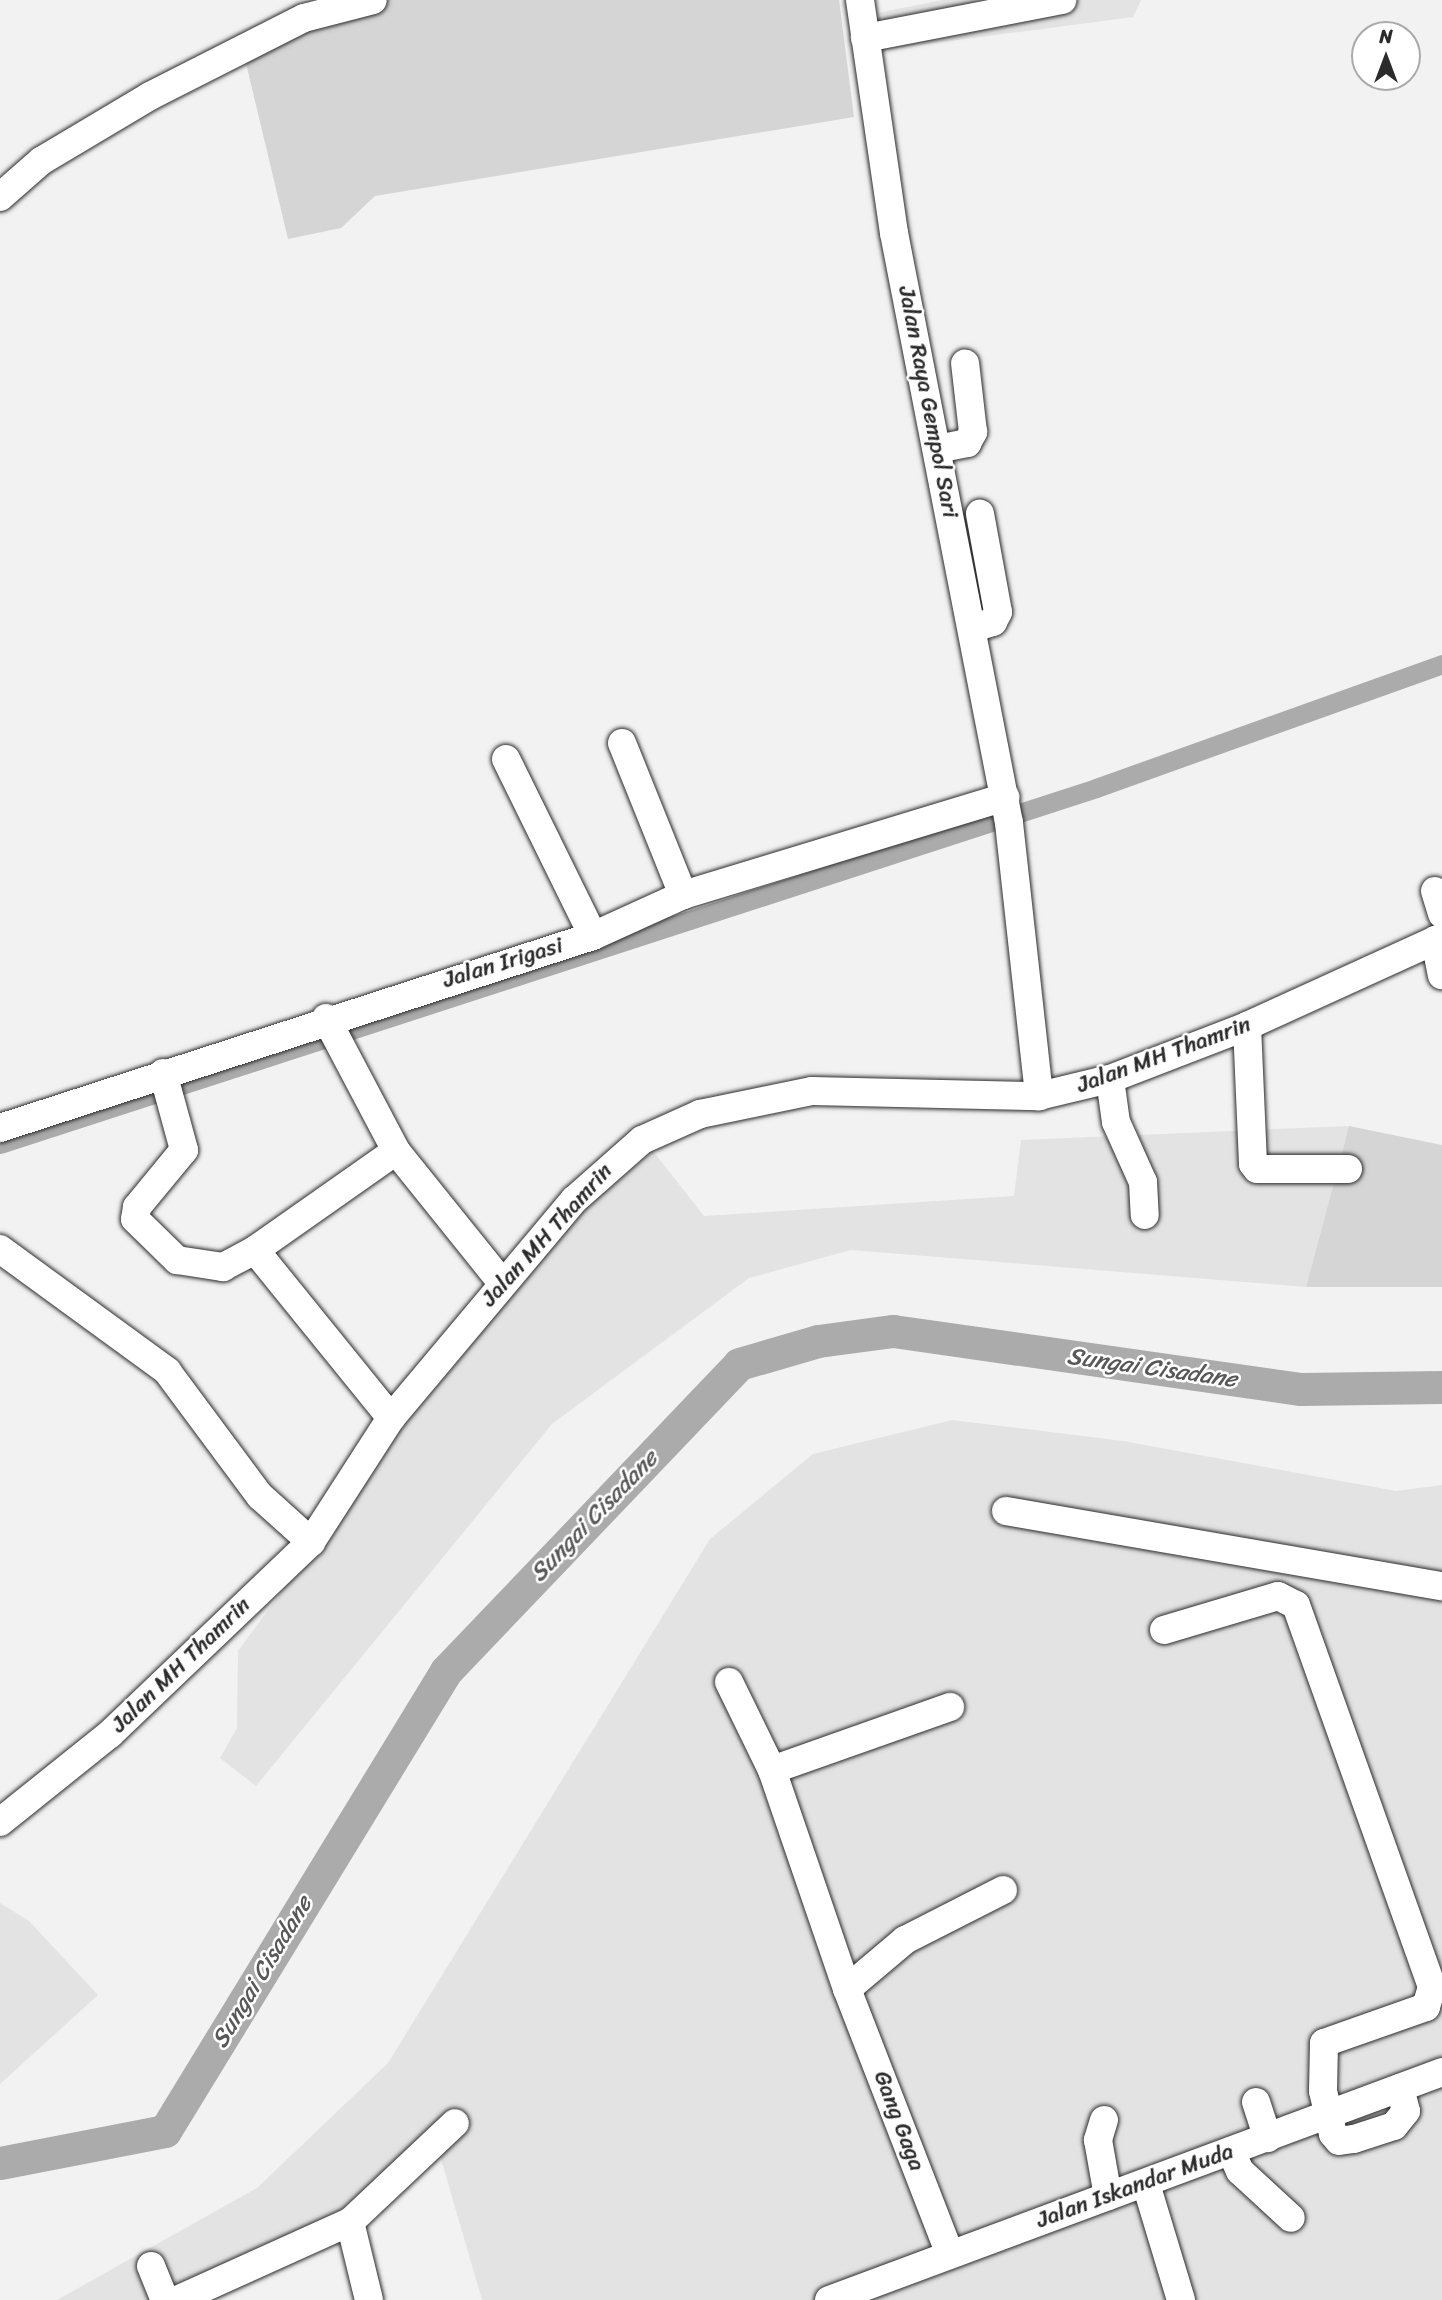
<!DOCTYPE html>
<html>
<head>
<meta charset="utf-8">
<style>
  body { margin:0 }
  #map { position:relative; width:1442px; height:2300px; overflow:hidden; background:#f2f2f2; font-family:Sriracha,sans-serif }
  div>[style] { position:absolute }
  .built>* { inset:0; background:#e3e3e3 }
  .green>* { inset:0; background:#d5d5d5 }
  .canal>* { height:19px; margin:-9.5px; padding:0 9.5px; transform-origin:9.5px; border-radius:9.5px; background:#ababab }
  .river>* { height:33px; margin:-16.5px; padding:0 16.5px; transform-origin:16.5px; border-radius:16.5px; background:#ababab }
  .roads { filter:drop-shadow(0 0 2px #2b2b2b) drop-shadow(0 0 2px #2b2b2b) }
  .minor>* { height:28px; margin:-14px; padding:0 14px; transform-origin:14px; border-radius:14px; background:#fff }
  span { translate:-50% -50%; white-space:nowrap; text-align:center; line-height:1.15; -webkit-text-stroke:5px #fff; paint-order:stroke }
  .street-label { font-size:23px; color:#2b2b2b }
  .water-label { font-size:24px; color:#585858; font-style:italic }
  .north { position:absolute; left:1351px; top:21px; width:70px; height:70px; box-sizing:border-box; background:#fff; border:2px solid #aaa; border-radius:50%; rotate:0deg; font-size:19px; font-weight:700; line-height:28px; text-align:center; color:#2b2b2b }
  .north::after { content:''; display:block; margin:auto; width:24px; height:32px; background:#2b2b2b; clip-path:polygon(50% 0,100% 100%,50% 72%,0 100%) }
</style>
</head>
<body>
<div id="map">
  <div class="built">
    <i style="clip-path:polygon(942px 0,1141px 0,1133px 17px,882px 50px,877px 13px)"></i>
    <i style="clip-path:polygon(1349px 1126px,1306px 1287px,851px 1250px,749px 1278px,552px 1424px,256px 1786px,220px 1758px,237px 1728px,238px 1651px,530px 1255px,653px 1151px,704px 1216px,1014px 1196px,1021px 1140px)"></i>
    <i style="clip-path:polygon(952px 1420px,1123px 1441px,1396px 1491px,1442px 1485px,1442px 2300px,482px 2300px,434px 2135px,306px 2249px,153px 2300px,57px 2300px,257px 2188px,388px 2063px,710px 1539px,813px 1454px)"></i>
    <i style="clip-path:polygon(0 1903px,29px 1921px,98px 1995px,0 2084px)"></i>
  </div>
  <div class="green">
    <i style="clip-path:polygon(320px 0,839px 0,854px 117px,375px 196px,341px 228px,288px 239px,239px 34px)"></i>
    <i style="clip-path:polygon(1349px 1126px,1442px 1145px,1442px 1287px,1306px 1287px)"></i>
  </div>
  <div class="canal">
    <i style="left:0;top:1144px;width:1152px;rotate:-17.99deg"></i>
    <i style="left:1096px;top:788px;width:368px;rotate:-19.7deg"></i>
  </div>
  <div class="river">
    <i style="left:0;top:2163px;width:168px;rotate:-11deg"></i>
    <i style="left:165px;top:2131px;width:539px;rotate:-58.58deg"></i>
    <i style="left:446px;top:1671px;width:424px;rotate:-46.3deg"></i>
    <i style="left:739px;top:1364px;width:82px;rotate:-16.2deg"></i>
    <i style="left:818px;top:1341px;width:76px;rotate:-7.6deg"></i>
    <i style="left:893px;top:1331px;width:412px;rotate:8.1deg"></i>
    <i style="left:1301px;top:1389px;width:141px;rotate:-0.8deg"></i>
  </div>
  <div class="roads">
    <div class="minor">
      <i style="left:860px;top:0;width:235px;rotate:81.7deg"></i>
      <i style="left:894px;top:233px;width:601px;rotate:78.97deg"></i>
      <i style="left:1009px;top:823px;width:275px;rotate:83.7deg"></i>
      <i style="left:865px;top:38px;width:201px;rotate:-10.9deg"></i>
      <i style="left:0;top:197px;width:55px;rotate:-41.3deg"></i>
      <i style="left:41px;top:161px;width:127px;rotate:-30.8deg"></i>
      <i style="left:150px;top:96px;width:173px;rotate:-26.9deg"></i>
      <i style="left:304px;top:18px;width:71px;rotate:-14.6deg"></i>
      <i style="left:937px;top:449px;width:31px;rotate:-11deg"></i>
      <i style="left:967px;top:443px;width:13px;rotate:-61deg"></i>
      <i style="left:973px;top:432px;width:69px;rotate:-96.6deg"></i>
      <i style="left:973px;top:628px;width:21px;rotate:-17deg"></i>
      <i style="left:993px;top:622px;width:11px;rotate:-63deg"></i>
      <i style="left:998px;top:612px;width:100px;rotate:-100.4deg"></i>
      <i style="left:622px;top:743px;width:164px;rotate:68.1deg"></i>
      <i style="left:506px;top:759px;width:197px;rotate:63.8deg"></i>
      <i style="left:1435px;top:891px;width:24px;rotate:73deg"></i>
      <i style="left:1435px;top:940px;width:36px;rotate:79deg"></i>
      <i style="left:326px;top:1018px;width:150px;rotate:62.2deg"></i>
      <i style="left:396px;top:1151px;width:169px;rotate:51.2deg"></i>
      <i style="left:1247px;top:1026px;width:138px;rotate:87.5deg"></i>
      <i style="left:1253px;top:1164px;width:6px;rotate:51deg"></i>
      <i style="left:1257px;top:1169px;width:91px"></i>
      <i style="left:163px;top:1073px;width:80px;rotate:74.7deg"></i>
      <i style="left:184px;top:1150px;width:74px;rotate:129.5deg"></i>
      <i style="left:137px;top:1207px;width:12px;rotate:99deg"></i>
      <i style="left:135px;top:1219px;width:59px;rotate:44.3deg"></i>
      <i style="left:177px;top:1260px;width:47px;rotate:8.7deg"></i>
      <i style="left:223px;top:1267px;width:36px;rotate:-28deg"></i>
      <i style="left:255px;top:1250px;width:216px;rotate:51deg"></i>
      <i style="left:1110px;top:1079px;width:43px;rotate:82.1deg"></i>
      <i style="left:1116px;top:1122px;width:66px;rotate:65.8deg"></i>
      <i style="left:1143px;top:1182px;width:33px;rotate:87deg"></i>
      <i style="left:0;top:1128px;width:623px;rotate:-17.94deg"></i>
      <i style="left:593px;top:936px;width:99px;rotate:-24.5deg"></i>
      <i style="left:683px;top:895px;width:337px;rotate:-16.9deg"></i>
      <i style="left:0;top:1249px;width:207px;rotate:36.1deg"></i>
      <i style="left:167px;top:1371px;width:156px;rotate:53.4deg"></i>
      <i style="left:260px;top:1496px;width:69px;rotate:42deg"></i>
      <i style="left:255px;top:1250px;width:172px;rotate:-35.1deg"></i>
      <i style="left:1006px;top:1511px;width:442px;rotate:9.8deg"></i>
      <i style="left:1164px;top:1630px;width:119px;rotate:-16.6deg"></i>
      <i style="left:1278px;top:1596px;width:20px;rotate:27deg"></i>
      <i style="left:1296px;top:1605px;width:405px;rotate:70.4deg"></i>
      <i style="left:1432px;top:1987px;width:21px;rotate:107deg"></i>
      <i style="left:1426px;top:2007px;width:108px;rotate:160.6deg"></i>
      <i style="left:1324px;top:2043px;width:48px;rotate:91.2deg"></i>
      <i style="left:1323px;top:2091px;width:44px;rotate:76.9deg"></i>
      <i style="left:1333px;top:2134px;width:9px;rotate:49deg"></i>
      <i style="left:1339px;top:2141px;width:15px;rotate:-8deg"></i>
      <i style="left:1354px;top:2139px;width:42px;rotate:-18deg"></i>
      <i style="left:1394px;top:2126px;width:19px;rotate:-51deg"></i>
      <i style="left:1406px;top:2111px;width:24px;rotate:-105deg"></i>
      <i style="left:729px;top:1682px;width:98px;rotate:64deg"></i>
      <i style="left:772px;top:1770px;width:231px;rotate:71.1deg"></i>
      <i style="left:847px;top:1989px;width:284px;rotate:68.8deg"></i>
      <i style="left:772px;top:1770px;width:189px;rotate:-19.5deg"></i>
      <i style="left:0;top:1822px;width:141px;rotate:-38.7deg"></i>
      <i style="left:110px;top:1734px;width:278px;rotate:-43.7deg"></i>
      <i style="left:311px;top:1542px;width:148px;rotate:-57.2deg"></i>
      <i style="left:391px;top:1418px;width:285px;rotate:-50deg"></i>
      <i style="left:574px;top:1200px;width:91px;rotate:-41.4deg"></i>
      <i style="left:642px;top:1140px;width:64px;rotate:-24.1deg"></i>
      <i style="left:700px;top:1114px;width:114px;rotate:-11.6deg"></i>
      <i style="left:812px;top:1091px;width:227px;rotate:1.3deg"></i>
      <i style="left:1039px;top:1096px;width:73px;rotate:-13.5deg"></i>
      <i style="left:1110px;top:1079px;width:147px;rotate:-21.1deg"></i>
      <i style="left:1247px;top:1026px;width:214px;rotate:-24.5deg"></i>
      <i style="left:847px;top:1989px;width:76px;rotate:-40.2deg"></i>
      <i style="left:905px;top:1940px;width:110px;rotate:-27deg"></i>
      <i style="left:1256px;top:2102px;width:38px;rotate:72deg"></i>
      <i style="left:1104px;top:2120px;width:21px;rotate:107deg"></i>
      <i style="left:1098px;top:2140px;width:57px;rotate:79.9deg"></i>
      <i style="left:1231px;top:2151px;width:22px;rotate:66deg"></i>
      <i style="left:1240px;top:2171px;width:69px;rotate:42.7deg"></i>
      <i style="left:1146px;top:2184px;width:121px;rotate:73.2deg"></i>
      <i style="left:350px;top:2222px;width:80px;rotate:76.3deg"></i>
      <i style="left:151px;top:2266px;width:37px;rotate:68deg"></i>
      <i style="left:177px;top:2300px;width:190px;rotate:-24.3deg"></i>
      <i style="left:350px;top:2222px;width:144px;rotate:-43.3deg"></i>
      <i style="left:829px;top:2300px;width:654px;rotate:-20.4deg"></i>
    </div>
  </div>
  <div class="street-label">
    <span style="left:928px;top:402px;rotate:79deg">Jalan Raya Gempol Sari</span>
    <span style="left:503px;top:963px;rotate:-17deg">Jalan Irigasi</span>
    <span style="left:1164px;top:1055px;rotate:-20deg">Jalan MH Thamrin</span>
    <span style="left:547px;top:1235px;rotate:-48deg">Jalan MH Thamrin</span>
    <span style="left:181px;top:1665px;rotate:-44deg">Jalan MH Thamrin</span>
    <span style="left:899px;top:2121px;rotate:69deg">Gang Gaga</span>
    <span style="left:1135px;top:2186px;rotate:-20deg">Jalan Iskandar Muda</span>
  </div>
  <div class="water-label">
    <span style="left:1152px;top:1368px;rotate:8deg">Sungai Cisadane</span>
    <span style="left:594px;top:1516px;rotate:-46deg">Sungai Cisadane</span>
    <span style="left:262px;top:1972px;rotate:-59deg">Sungai Cisadane</span>
  </div>
  <div class="north">N</div>
</div>
</body>
</html>
